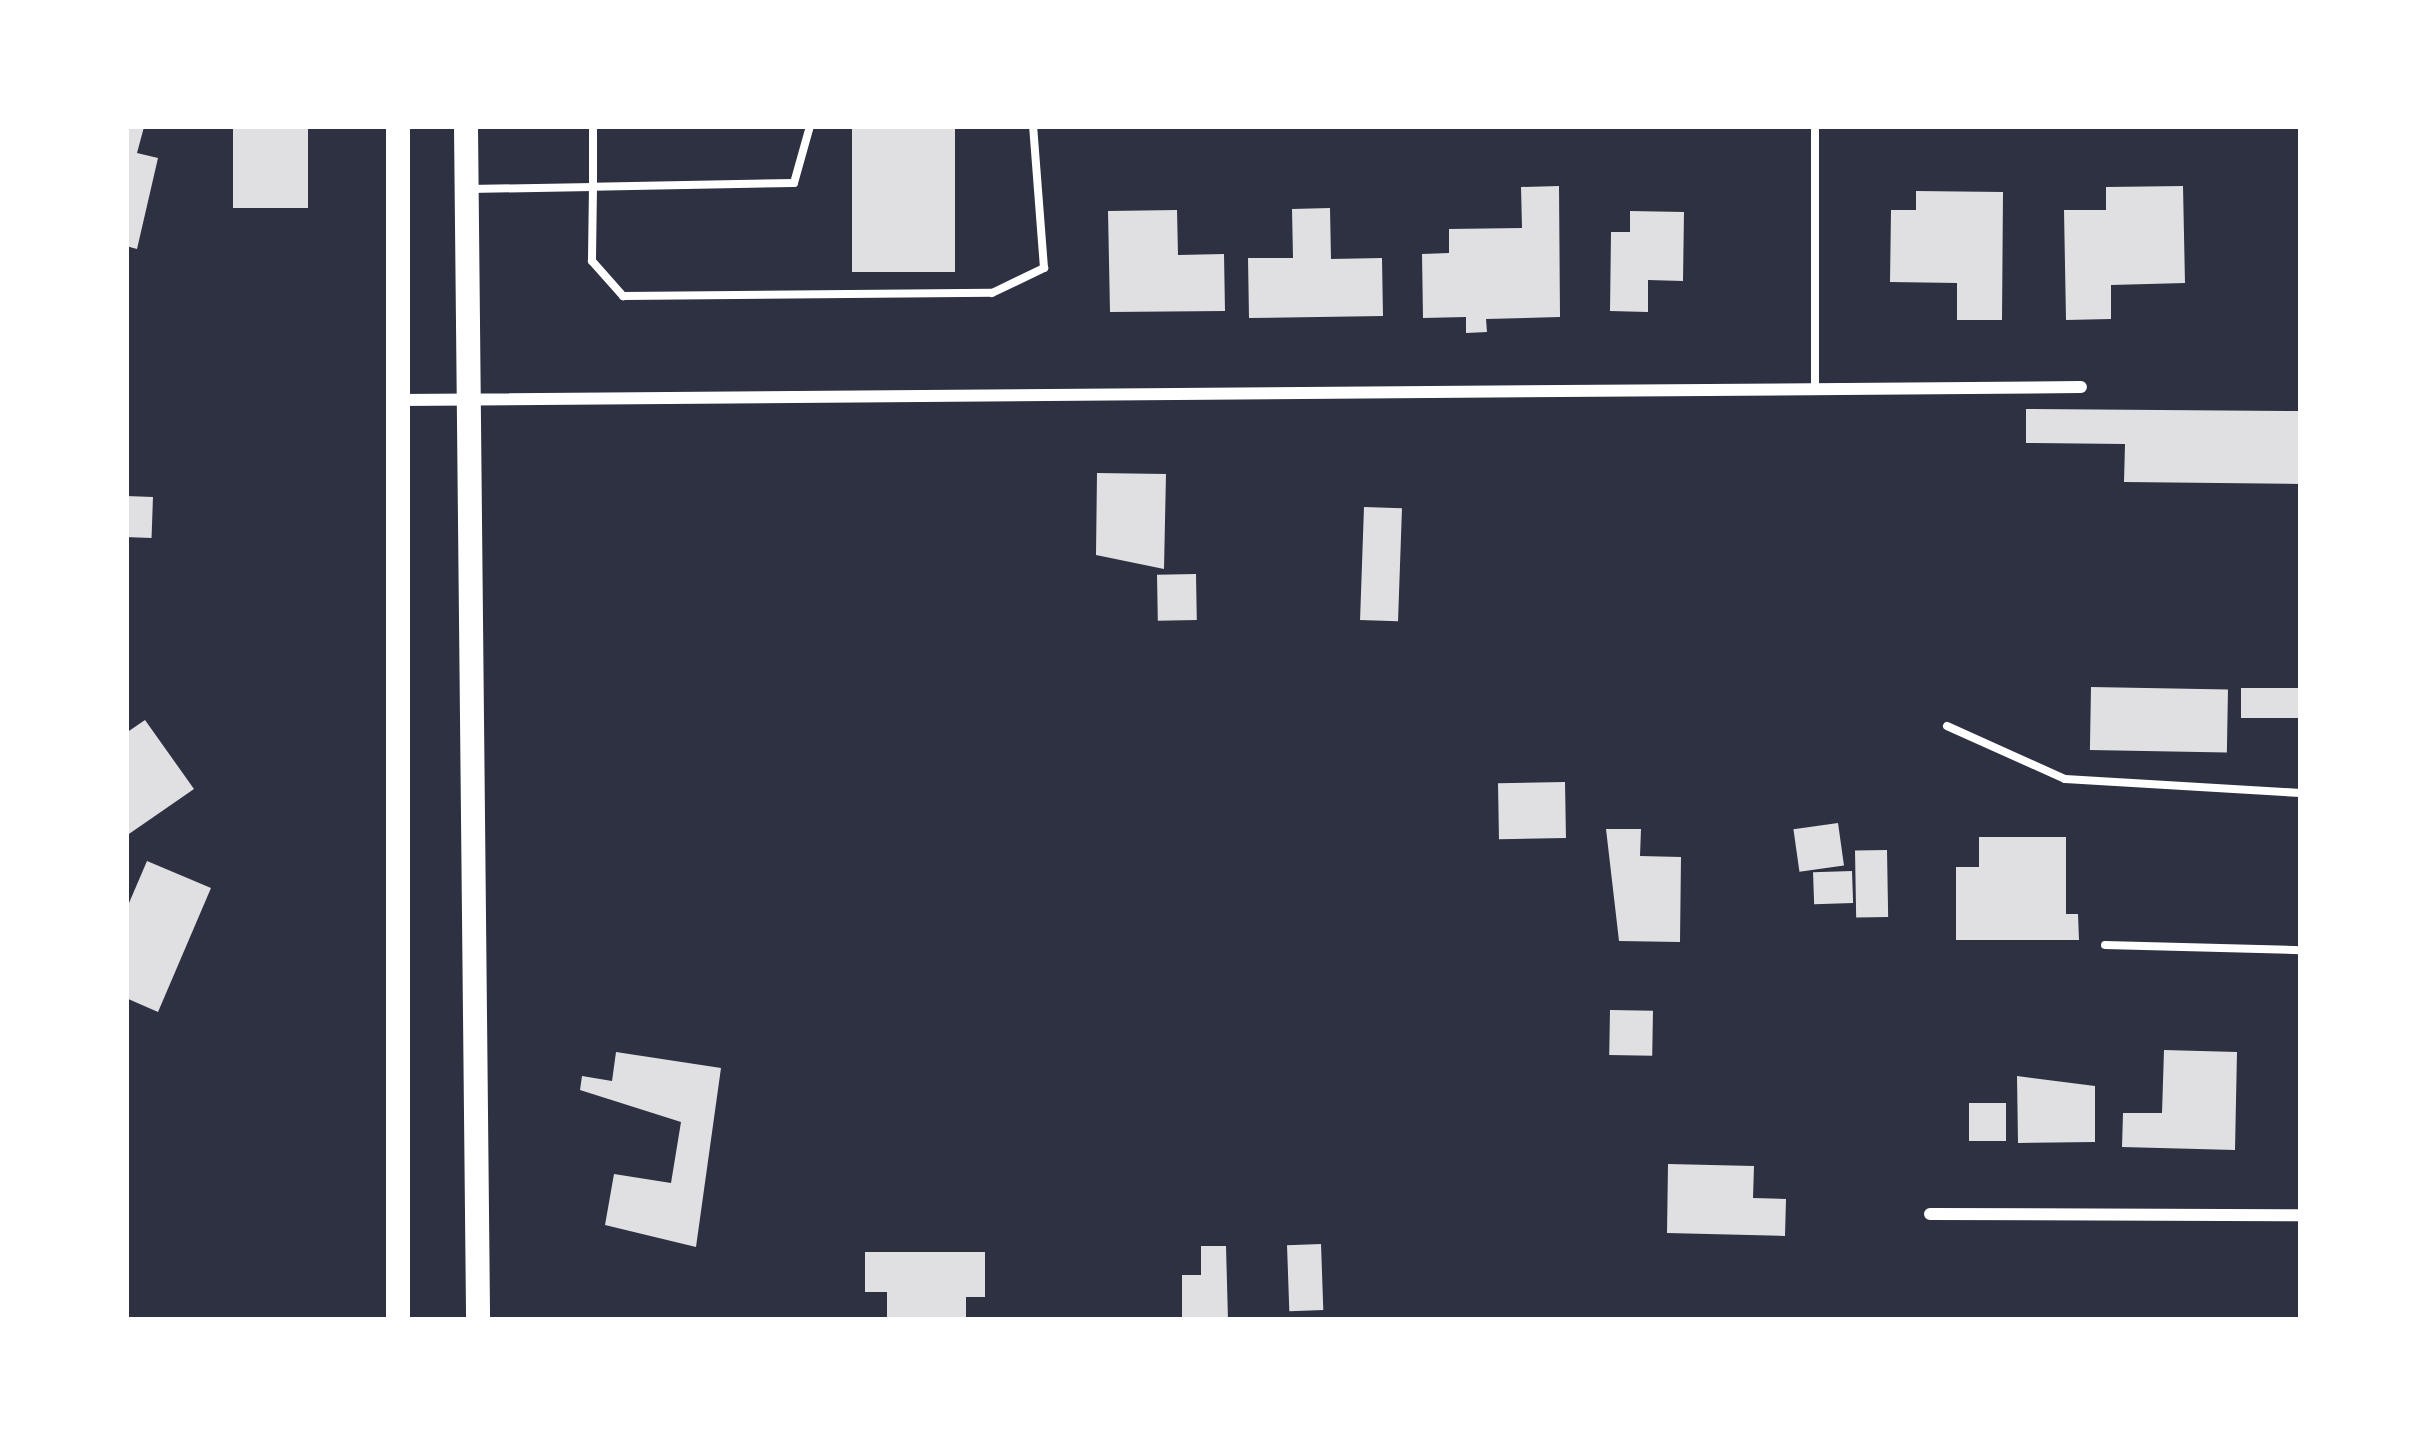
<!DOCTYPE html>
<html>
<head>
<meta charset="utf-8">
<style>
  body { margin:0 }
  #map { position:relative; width:2427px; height:1446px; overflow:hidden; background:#2d3142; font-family:"Work Sans",sans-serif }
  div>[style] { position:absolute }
  .building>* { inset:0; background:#e0e0e3; transform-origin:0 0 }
  .service>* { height:8px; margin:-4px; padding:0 4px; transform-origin:4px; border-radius:4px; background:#fff }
  .minor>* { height:12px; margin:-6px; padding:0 6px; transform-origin:6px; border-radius:6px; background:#fff }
  .primary>* { height:24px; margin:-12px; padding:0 12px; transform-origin:12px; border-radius:12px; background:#fff }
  span { translate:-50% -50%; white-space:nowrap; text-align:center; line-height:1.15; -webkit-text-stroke:10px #fff; paint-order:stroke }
  .frame { position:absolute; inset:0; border:129px solid #fff; pointer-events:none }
</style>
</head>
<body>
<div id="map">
  <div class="building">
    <i style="clip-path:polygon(126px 126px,144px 127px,137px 153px,158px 158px,137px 249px,126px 246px)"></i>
    <i style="left:233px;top:126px;width:75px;height:82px"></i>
    <i style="left:852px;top:126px;width:103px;height:146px"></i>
    <i style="clip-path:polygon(1559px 186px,1560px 317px,1486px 319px,1487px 332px,1466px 333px,1466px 317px,1423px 318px,1422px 254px,1449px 253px,1449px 229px,1522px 228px,1521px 187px)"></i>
    <i style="clip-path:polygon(2183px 186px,2185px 283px,2111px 285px,2111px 319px,2066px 320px,2064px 210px,2106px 210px,2106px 187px)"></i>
    <i style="clip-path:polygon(1916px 191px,2003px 192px,2002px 320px,1957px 320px,1957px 283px,1890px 282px,1891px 210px,1916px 210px)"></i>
    <i style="clip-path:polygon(1330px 208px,1331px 259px,1382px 258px,1383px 316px,1249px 318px,1248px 258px,1293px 258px,1292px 209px)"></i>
    <i style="clip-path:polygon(1177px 210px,1178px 255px,1224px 254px,1225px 311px,1110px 312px,1108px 211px)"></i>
    <i style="clip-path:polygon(1630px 211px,1684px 212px,1683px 281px,1648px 280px,1648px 312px,1610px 311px,1611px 232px,1630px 232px)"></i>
    <i style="clip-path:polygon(2026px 409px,2301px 411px,2301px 484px,2124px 482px,2125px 444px,2026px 443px)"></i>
    <i style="clip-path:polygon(1097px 473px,1166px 474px,1164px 569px,1096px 555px)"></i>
    <i style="left:126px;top:496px;width:27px;height:41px;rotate:2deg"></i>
    <i style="left:1364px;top:507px;width:38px;height:113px;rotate:2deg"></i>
    <i style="left:1196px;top:574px;width:46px;height:39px;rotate:89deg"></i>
    <i style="left:2091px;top:687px;width:137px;height:63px;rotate:1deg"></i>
    <i style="left:2241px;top:688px;width:60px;height:30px"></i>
    <i style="clip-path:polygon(145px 720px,194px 789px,126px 836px,126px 733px)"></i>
    <i style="left:1565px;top:782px;width:56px;height:67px;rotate:89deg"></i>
    <i style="left:1838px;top:823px;width:43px;height:45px;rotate:82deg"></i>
    <i style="clip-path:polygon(1606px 829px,1641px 829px,1640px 856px,1681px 857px,1680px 942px,1619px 941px)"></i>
    <i style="clip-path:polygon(1979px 837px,2066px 837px,2066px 914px,2078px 914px,2079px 940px,1956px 940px,1956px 867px,1979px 867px)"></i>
    <i style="left:1887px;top:850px;width:67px;height:32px;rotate:89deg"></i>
    <i style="clip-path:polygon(147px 861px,211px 888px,158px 1012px,126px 998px,126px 910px)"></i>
    <i style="left:1852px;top:871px;width:32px;height:39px;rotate:88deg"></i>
    <i style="left:1610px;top:1010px;width:43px;height:45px;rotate:1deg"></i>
    <i style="clip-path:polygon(2164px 1050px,2237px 1052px,2235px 1150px,2122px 1147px,2123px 1113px,2162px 1113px)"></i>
    <i style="clip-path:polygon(616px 1052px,721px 1068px,696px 1247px,605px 1225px,614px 1174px,671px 1183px,681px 1122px,580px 1090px,582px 1076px,612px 1081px)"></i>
    <i style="clip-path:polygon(2017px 1076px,2095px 1086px,2095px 1142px,2018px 1143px)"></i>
    <i style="left:1969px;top:1103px;width:37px;height:38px"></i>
    <i style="clip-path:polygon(1668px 1164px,1754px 1166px,1753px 1198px,1786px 1199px,1785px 1236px,1667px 1233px)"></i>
    <i style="left:1321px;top:1244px;width:66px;height:34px;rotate:88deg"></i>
    <i style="clip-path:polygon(1201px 1246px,1226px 1246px,1228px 1320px,1182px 1320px,1182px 1275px,1201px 1275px)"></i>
    <i style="clip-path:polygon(865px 1252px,985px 1252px,985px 1297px,966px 1297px,966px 1320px,887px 1320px,887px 1292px,865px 1292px)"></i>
  </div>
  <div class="service">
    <i style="left:810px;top:126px;width:59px;rotate:105.7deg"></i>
    <i style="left:794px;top:183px;width:201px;rotate:178.9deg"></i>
    <i style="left:593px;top:187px;width:74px;rotate:90.8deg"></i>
    <i style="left:592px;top:261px;width:47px;rotate:48.5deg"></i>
    <i style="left:623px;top:296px;width:369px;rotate:-0.5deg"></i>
    <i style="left:992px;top:293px;width:58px;rotate:-25.7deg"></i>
    <i style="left:1044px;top:268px;width:142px;rotate:-94.4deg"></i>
    <i style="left:469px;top:189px;width:124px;rotate:-0.9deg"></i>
    <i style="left:593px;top:187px;width:61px;rotate:-90deg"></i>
    <i style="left:1815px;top:388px;width:262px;rotate:-90deg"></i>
    <i style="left:1947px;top:726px;width:129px;rotate:24.2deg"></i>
    <i style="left:2065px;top:779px;width:236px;rotate:3.4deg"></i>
    <i style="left:2105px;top:945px;width:196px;rotate:1.5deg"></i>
  </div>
  <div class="minor">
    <i style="left:399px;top:400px;width:1682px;rotate:-0.44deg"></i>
    <i style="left:1930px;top:1214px;width:371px;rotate:0.2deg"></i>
  </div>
  <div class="primary">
    <i style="left:466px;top:126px;width:1194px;rotate:89.42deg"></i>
    <i style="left:398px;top:1320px;width:1194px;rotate:-90deg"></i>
  </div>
  <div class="frame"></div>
</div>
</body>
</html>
